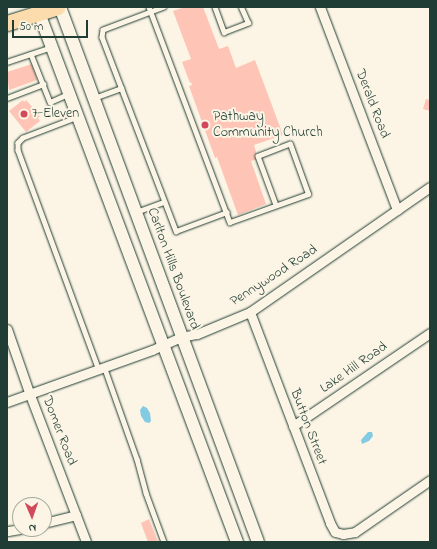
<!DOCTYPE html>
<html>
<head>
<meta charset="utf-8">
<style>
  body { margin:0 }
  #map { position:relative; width:437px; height:549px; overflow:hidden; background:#fcf5e5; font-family:"Indie Flower",sans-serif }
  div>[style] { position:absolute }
  .water>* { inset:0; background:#82cbe2 }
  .building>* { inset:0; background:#fec4b5 }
  .roads { filter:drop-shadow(0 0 1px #1f3d34) drop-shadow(0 0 1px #1f3d34) }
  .service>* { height:4.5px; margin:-2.25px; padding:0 2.25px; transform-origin:2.25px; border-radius:2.25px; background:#fcf5e5 }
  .minor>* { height:9px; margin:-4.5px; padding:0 4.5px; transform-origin:4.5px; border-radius:4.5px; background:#fcf5e5 }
  .tertiary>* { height:12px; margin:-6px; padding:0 6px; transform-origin:6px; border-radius:6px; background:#fcf5e5 }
  .primary>* { height:15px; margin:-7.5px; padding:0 7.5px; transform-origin:7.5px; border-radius:7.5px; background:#fcdcac }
  .dots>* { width:11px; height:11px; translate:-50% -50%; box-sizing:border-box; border:2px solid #fcf5e5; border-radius:50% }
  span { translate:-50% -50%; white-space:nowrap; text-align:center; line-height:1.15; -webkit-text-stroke:4px #fcf5e5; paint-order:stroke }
  .street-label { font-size:14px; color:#1f3d34 }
  .poi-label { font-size:14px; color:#1f3d34 }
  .left { translate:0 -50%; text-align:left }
  .frame { position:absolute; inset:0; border:8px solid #1f3d34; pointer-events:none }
  .north { position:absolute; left:12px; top:497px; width:40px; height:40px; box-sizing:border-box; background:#fcf5e5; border:1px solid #a4ab9e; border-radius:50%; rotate:178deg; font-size:11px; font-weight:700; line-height:16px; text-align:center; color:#1f3d34 }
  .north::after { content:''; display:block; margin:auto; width:14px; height:18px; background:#d1495b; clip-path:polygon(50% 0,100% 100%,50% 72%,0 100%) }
  .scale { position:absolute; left:12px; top:20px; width:76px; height:18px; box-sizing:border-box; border:2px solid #1f3d34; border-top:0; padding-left:5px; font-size:12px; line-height:14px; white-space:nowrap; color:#1f3d34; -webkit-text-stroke:3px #fcf5e5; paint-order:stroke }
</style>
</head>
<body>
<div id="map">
  <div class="water">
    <i style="clip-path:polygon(143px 406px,147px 408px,150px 413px,151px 421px,149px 423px,145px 422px,141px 416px,140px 410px)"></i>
    <i style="clip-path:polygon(368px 432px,372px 432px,373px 436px,369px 441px,362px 444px,361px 440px)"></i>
  </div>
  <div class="building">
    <i style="clip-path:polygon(185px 7px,203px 7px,219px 49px,228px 46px,236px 68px,255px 60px,283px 135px,254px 145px,258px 159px,251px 161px,266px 204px,238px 215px,217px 157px,215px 158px,189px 86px,192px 85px,191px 82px,190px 83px,182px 62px,191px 59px,173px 11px)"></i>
    <i style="clip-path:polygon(32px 64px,37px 80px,9px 90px,7px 72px)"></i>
    <i style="clip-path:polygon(426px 99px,430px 100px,430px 111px,423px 109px)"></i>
    <i style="clip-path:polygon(23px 100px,24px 102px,26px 100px,40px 116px,38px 118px,40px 121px,26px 132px,9px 111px)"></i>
    <i style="clip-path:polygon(149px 519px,158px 542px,148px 542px,141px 523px)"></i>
  </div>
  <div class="roads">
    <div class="service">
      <i style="left:149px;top:7px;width:230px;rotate:69.4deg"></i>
      <i style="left:230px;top:222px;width:83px;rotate:-19.7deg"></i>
      <i style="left:308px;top:194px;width:53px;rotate:-109.8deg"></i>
      <i style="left:290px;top:144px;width:34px;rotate:159deg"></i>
      <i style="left:258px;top:156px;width:52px;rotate:69.8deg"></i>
      <i style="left:164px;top:7px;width:65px;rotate:159.3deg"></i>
      <i style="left:103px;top:30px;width:7px;rotate:98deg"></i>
      <i style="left:102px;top:37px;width:208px;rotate:69.1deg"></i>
      <i style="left:176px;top:231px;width:54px;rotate:-20.4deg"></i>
      <i style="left:215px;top:7px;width:27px;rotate:70deg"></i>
      <i style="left:224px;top:32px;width:26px;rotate:-21deg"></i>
      <i style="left:248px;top:23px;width:17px;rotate:-114deg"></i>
      <i style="left:31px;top:54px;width:52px;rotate:68.4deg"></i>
      <i style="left:50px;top:102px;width:20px;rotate:-24deg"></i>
      <i style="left:7px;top:62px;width:47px;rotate:-18.4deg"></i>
      <i style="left:7px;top:98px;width:39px;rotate:-21deg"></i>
      <i style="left:94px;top:98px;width:29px;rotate:-20deg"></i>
      <i style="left:78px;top:117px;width:59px;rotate:159.1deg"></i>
      <i style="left:23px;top:138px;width:7px;rotate:135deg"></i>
      <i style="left:18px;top:143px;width:7px;rotate:90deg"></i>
      <i style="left:18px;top:150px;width:232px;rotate:69.8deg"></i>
      <i style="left:136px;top:212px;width:30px;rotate:-20deg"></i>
      <i style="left:104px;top:366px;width:99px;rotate:70.5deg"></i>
      <i style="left:137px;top:459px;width:35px;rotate:75deg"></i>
      <i style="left:146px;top:493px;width:52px;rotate:69.8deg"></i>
    </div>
    <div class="minor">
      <i style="left:320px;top:7px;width:217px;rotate:69.2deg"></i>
      <i style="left:250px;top:312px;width:226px;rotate:69.2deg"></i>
      <i style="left:330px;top:523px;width:10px;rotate:61deg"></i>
      <i style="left:335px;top:532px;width:8px;rotate:14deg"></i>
      <i style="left:343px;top:534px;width:12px;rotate:-9deg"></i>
      <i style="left:355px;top:532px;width:91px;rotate:-34.7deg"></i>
      <i style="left:7px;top:329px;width:70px;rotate:70.8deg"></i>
      <i style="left:30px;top:395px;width:157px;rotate:69.1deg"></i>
      <i style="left:7px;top:402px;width:154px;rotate:-19.7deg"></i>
      <i style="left:152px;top:350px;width:32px;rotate:-24deg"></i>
      <i style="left:181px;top:337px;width:16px;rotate:-11deg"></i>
      <i style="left:197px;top:334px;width:57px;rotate:-22.5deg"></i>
      <i style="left:250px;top:312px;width:219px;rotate:-34.8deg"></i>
      <i style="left:293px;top:426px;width:166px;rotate:-34.2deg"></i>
      <i style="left:44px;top:523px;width:33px;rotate:-14deg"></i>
      <i style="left:8px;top:531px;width:12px;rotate:-9deg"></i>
    </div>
    <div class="tertiary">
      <i style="left:60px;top:7px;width:570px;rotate:69.69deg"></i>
      <i style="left:39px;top:13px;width:565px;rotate:69.48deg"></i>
    </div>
    <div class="primary">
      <i style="left:7px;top:23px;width:53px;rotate:-17.4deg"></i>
    </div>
  </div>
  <div class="dots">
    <i style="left:24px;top:114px;background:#d1495b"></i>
    <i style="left:205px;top:125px;background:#d1495b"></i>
  </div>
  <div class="street-label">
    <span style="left:372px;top:104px;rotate:69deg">Derald Road</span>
    <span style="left:173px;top:269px;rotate:70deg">Carlton Hills Boulevard</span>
    <span style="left:274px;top:276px;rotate:-33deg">Pennywood Road</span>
    <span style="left:354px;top:368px;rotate:-35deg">Lake Hill Road</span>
    <span style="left:308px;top:427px;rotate:69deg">Button Street</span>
    <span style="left:59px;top:431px;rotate:69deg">Domer Road</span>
  </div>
  <div class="poi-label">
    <span class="left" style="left:32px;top:114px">7-Eleven</span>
    <span class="left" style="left:213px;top:125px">Pathway<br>Community Church</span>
  </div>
  <div class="frame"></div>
  <div class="north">N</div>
  <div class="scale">50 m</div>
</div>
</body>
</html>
